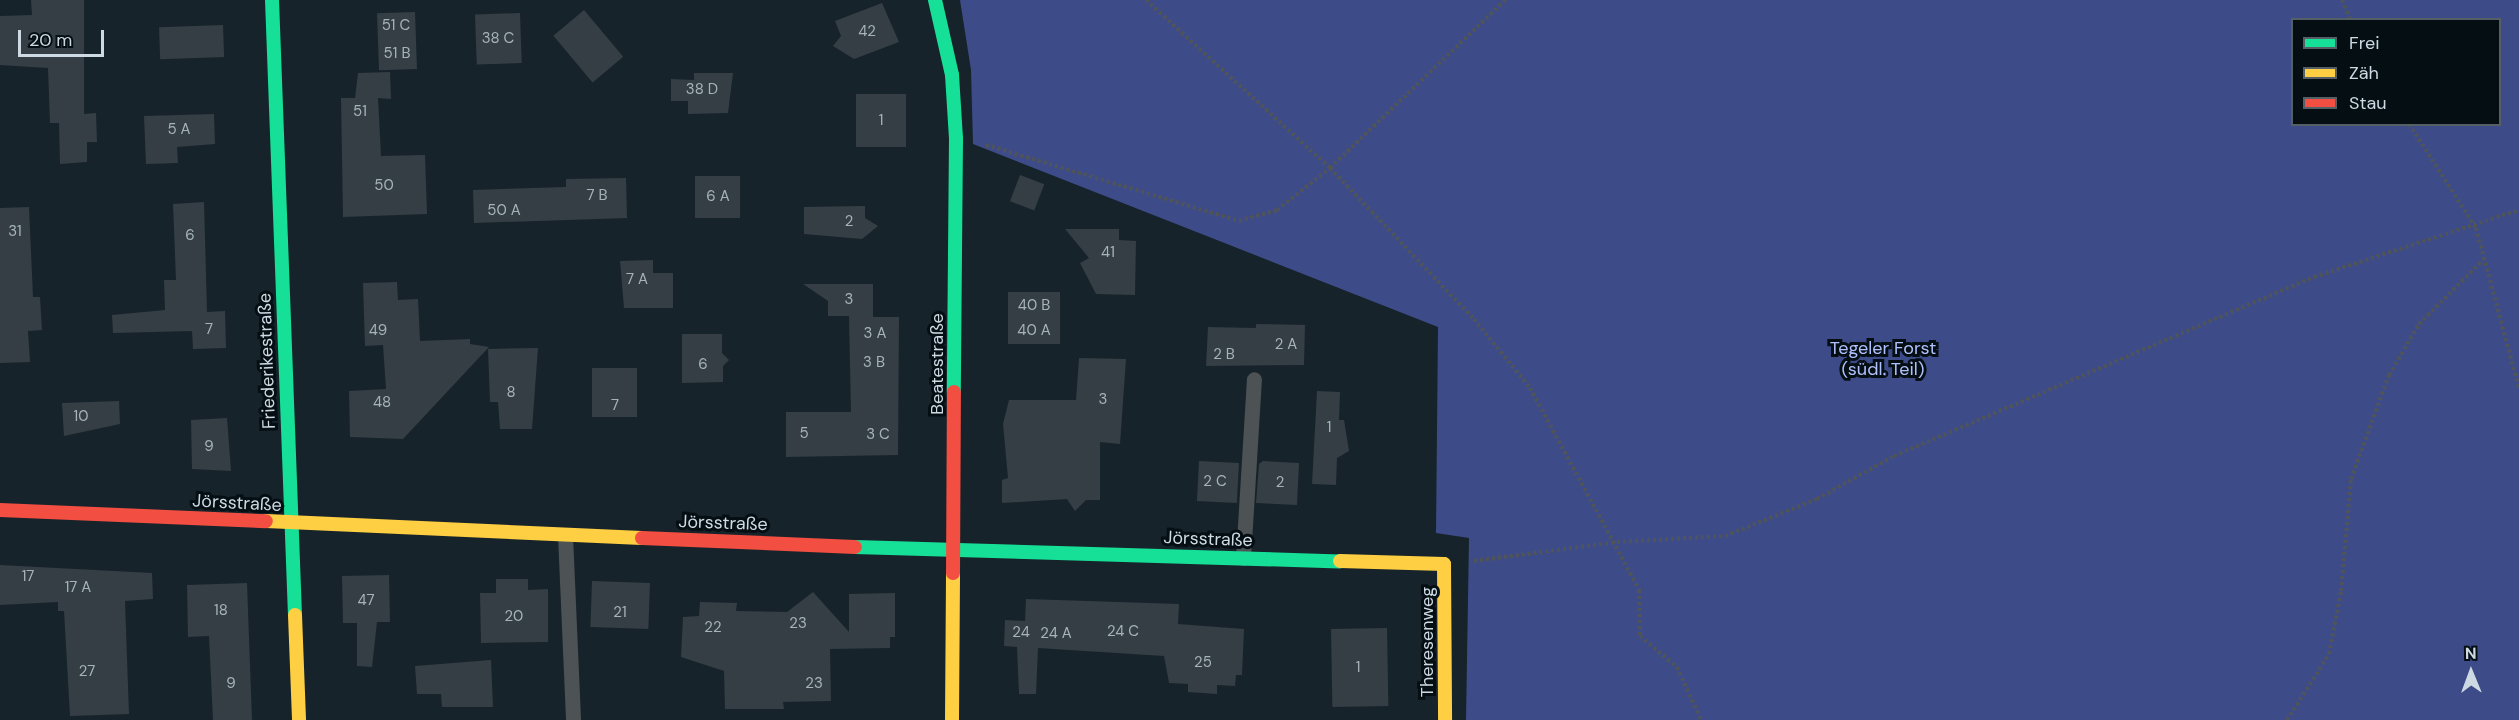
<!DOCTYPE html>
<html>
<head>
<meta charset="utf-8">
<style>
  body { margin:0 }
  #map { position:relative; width:2519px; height:720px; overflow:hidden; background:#17232a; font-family:"DM Sans",sans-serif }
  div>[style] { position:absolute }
  .forest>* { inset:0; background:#3d4c89 }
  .building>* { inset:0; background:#343e44; transform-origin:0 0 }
  .path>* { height:4px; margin-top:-2px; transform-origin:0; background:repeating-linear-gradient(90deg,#4f5459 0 3px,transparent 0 6px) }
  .lane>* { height:15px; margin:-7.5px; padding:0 7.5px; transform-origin:7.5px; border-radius:7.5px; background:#4d5255 }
  .fast>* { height:14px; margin:-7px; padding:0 7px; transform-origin:7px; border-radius:7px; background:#16e098 }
  .slow>* { height:14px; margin:-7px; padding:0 7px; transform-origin:7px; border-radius:7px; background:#ffcf43 }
  .jam>* { height:14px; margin:-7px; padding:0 7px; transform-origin:7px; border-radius:7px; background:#f24e42 }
  span { translate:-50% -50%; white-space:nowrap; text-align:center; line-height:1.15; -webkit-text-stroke:6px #050e13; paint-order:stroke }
  .number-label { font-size:15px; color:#a7b3bb }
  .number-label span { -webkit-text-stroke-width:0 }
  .park-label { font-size:18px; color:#b0c1fd }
  .street-label { font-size:18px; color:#cddae3 }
  .legend { position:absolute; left:2291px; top:18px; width:210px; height:108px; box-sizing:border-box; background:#050e13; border:2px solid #556066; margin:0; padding:8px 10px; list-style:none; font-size:18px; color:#cddae3 }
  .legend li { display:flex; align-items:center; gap:12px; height:30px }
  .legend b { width:30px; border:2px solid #556066 }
  .north { position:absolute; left:2441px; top:642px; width:60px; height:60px; -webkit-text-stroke:4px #050e13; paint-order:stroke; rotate:359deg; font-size:16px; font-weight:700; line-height:24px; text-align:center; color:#cddae3 }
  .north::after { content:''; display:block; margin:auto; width:21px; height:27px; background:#cddae3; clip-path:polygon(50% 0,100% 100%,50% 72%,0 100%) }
  .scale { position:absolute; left:18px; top:30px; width:86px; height:27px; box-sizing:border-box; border:3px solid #cddae3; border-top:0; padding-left:8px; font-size:18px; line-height:21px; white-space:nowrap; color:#cddae3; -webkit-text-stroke:4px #050e13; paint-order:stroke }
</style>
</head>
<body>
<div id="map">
  <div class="forest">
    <i style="clip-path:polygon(evenodd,960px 0,2519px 0,2519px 720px,1466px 720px,1469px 538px,1436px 533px,1438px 327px,973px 144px,971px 70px,960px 0,2292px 20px,2500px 20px,2500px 124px,2292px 124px,2292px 20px)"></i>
  </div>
  <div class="building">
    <i style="clip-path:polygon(31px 0,84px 0,84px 114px,96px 113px,97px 142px,87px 142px,87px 162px,60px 164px,59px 123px,50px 123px,48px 68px,0 65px,0 16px,32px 15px)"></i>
    <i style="clip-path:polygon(882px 3px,899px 42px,854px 59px,833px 46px,841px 36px,835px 21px)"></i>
    <i style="left:584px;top:10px;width:61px;height:40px;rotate:50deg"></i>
    <i style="left:415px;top:12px;width:57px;height:38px;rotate:88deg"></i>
    <i style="left:520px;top:13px;width:50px;height:45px;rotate:88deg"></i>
    <i style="left:223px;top:25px;width:32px;height:64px;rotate:88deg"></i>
    <i style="clip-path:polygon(390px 72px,391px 99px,378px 98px,381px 156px,425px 155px,427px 214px,343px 217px,341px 98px,355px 98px,358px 73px)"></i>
    <i style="clip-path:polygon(694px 73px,733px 73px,728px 113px,688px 114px,688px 101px,671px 101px,671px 79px,694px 80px)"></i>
    <i style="left:856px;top:94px;width:50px;height:53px"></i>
    <i style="clip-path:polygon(214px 114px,215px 144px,177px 147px,178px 163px,146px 164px,144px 116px)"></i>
    <i style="left:1020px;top:175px;width:26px;height:28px;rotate:21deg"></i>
    <i style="left:695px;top:176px;width:45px;height:42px"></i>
    <i style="clip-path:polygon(626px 178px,627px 218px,474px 223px,473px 190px,566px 187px,566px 179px)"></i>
    <i style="clip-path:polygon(204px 202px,207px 312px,225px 311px,226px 348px,193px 349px,192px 331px,113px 333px,112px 315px,165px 310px,164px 280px,176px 280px,173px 204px)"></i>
    <i style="clip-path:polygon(865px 206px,865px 218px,878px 226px,862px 239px,804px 234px,804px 207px)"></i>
    <i style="clip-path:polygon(29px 207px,33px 297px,40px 297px,42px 330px,28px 331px,30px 362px,0 363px,0 208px)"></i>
    <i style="clip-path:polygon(1065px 229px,1119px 229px,1119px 240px,1136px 241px,1135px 295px,1096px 294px,1080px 263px,1089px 258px)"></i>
    <i style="clip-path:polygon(653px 260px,653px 273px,673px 273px,673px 308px,624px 308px,620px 261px)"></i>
    <i style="clip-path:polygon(397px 282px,398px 300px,418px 299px,420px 341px,470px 339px,470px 344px,489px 347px,403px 439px,350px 437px,349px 391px,386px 389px,383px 345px,365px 346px,363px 283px)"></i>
    <i style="clip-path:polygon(803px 284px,873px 284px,873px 317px,899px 317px,898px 455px,786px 457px,786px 412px,851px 412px,849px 316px,828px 316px,828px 301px)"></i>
    <i style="left:1008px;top:292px;width:52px;height:52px"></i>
    <i style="clip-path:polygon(1256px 324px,1305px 325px,1304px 365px,1206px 366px,1208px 327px,1256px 328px)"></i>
    <i style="clip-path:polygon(682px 334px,722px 334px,722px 353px,729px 360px,723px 366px,723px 382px,682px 383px)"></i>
    <i style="clip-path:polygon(538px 348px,532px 429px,500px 429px,498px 402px,490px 402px,488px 349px)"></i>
    <i style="clip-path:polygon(1079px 358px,1126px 359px,1120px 444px,1100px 442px,1100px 500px,1086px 500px,1075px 511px,1067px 499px,1002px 503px,1002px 480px,1008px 478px,1003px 424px,1009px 400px,1076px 400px)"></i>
    <i style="left:592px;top:368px;width:45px;height:49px"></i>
    <i style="clip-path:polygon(1317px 391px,1340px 392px,1339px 420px,1344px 420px,1349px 451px,1337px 458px,1336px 485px,1312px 484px)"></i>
    <i style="clip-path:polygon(119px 401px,120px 424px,64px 436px,62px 403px)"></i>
    <i style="clip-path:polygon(227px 418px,231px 471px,192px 469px,191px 420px)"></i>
    <i style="left:1199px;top:461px;width:40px;height:40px;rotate:3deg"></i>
    <i style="clip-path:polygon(1263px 461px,1299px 463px,1297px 505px,1256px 503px,1259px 464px)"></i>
    <i style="clip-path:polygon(0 565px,152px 573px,153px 599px,125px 601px,129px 714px,70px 716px,64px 611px,58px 611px,58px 602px,0 605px)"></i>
    <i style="clip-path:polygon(389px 575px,390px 622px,377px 622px,372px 667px,357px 666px,357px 623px,343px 623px,342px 576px)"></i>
    <i style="clip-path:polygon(496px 579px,528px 579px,528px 590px,548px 589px,548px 642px,481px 643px,480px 593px,496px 593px)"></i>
    <i style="left:592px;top:581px;width:58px;height:46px;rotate:2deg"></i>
    <i style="clip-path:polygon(247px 583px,252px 720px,213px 720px,209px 636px,188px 637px,187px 585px)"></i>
    <i style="clip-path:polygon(813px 592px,849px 632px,849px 594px,895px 593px,895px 637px,890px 637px,890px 648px,830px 649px,831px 701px,783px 702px,784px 709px,725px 709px,724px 671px,681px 657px,683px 617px,699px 616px,700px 602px,737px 603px,736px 611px,787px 612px)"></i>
    <i style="clip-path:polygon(1026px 599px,1179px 604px,1178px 624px,1244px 629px,1242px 675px,1236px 675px,1235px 686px,1217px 685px,1217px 694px,1188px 692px,1188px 684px,1169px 683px,1164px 656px,1038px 648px,1036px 694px,1019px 694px,1017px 647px,1004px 646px,1005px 620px,1025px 621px)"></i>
    <i style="left:1387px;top:628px;width:78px;height:56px;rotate:89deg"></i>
    <i style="clip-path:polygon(491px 660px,493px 707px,442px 707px,441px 694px,417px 694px,415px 666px)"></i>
  </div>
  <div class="path">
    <i style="left:1146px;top:0;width:249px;rotate:42.4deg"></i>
    <i style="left:1330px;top:168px;width:209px;rotate:46.4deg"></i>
    <i style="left:1474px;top:319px;width:89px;rotate:50.9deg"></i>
    <i style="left:1530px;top:388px;width:230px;rotate:61.6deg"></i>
    <i style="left:1639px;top:590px;width:46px;rotate:88.8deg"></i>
    <i style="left:1640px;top:636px;width:48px;rotate:40deg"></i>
    <i style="left:1677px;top:667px;width:58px;rotate:65.6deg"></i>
    <i style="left:2342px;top:0;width:22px;rotate:68deg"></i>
    <i style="left:2409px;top:124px;width:124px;rotate:57.2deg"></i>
    <i style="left:2476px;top:228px;width:166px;rotate:75deg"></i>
    <i style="left:986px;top:145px;width:264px;rotate:16.7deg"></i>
    <i style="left:1239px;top:221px;width:40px;rotate:-16deg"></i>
    <i style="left:1277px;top:210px;width:68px;rotate:-38.4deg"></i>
    <i style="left:1330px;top:168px;width:243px;rotate:-43.8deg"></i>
    <i style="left:1474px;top:561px;width:144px;rotate:-7.6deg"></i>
    <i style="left:1617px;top:542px;width:108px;rotate:-3.2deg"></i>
    <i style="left:1725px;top:536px;width:99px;rotate:-21.9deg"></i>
    <i style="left:1817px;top:499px;width:88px;rotate:-29.2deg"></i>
    <i style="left:1894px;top:456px;width:457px;rotate:-23.1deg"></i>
    <i style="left:2314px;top:277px;width:216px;rotate:-18.1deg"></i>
    <i style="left:2287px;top:720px;width:78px;rotate:-57.5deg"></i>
    <i style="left:2329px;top:654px;width:64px;rotate:-79.2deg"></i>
    <i style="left:2341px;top:591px;width:112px;rotate:-84.9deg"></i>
    <i style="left:2351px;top:479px;width:111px;rotate:-69.9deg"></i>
    <i style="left:2389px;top:375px;width:59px;rotate:-59.5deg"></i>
    <i style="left:2419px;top:324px;width:91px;rotate:-45deg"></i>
  </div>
  <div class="lane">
    <i style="left:565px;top:535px;width:185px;rotate:87.5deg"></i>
    <i style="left:1243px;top:558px;width:179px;rotate:-86.5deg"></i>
  </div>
  <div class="fast">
    <i style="left:272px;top:0;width:615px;rotate:87.86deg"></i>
    <i style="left:935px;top:0;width:77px;rotate:77.2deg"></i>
    <i style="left:952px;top:75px;width:63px;rotate:86.4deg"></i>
    <i style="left:956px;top:138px;width:254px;rotate:90.5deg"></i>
    <i style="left:855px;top:547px;width:485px;rotate:1.7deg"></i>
  </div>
  <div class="slow">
    <i style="left:266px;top:521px;width:376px;rotate:2.6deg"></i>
    <i style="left:1340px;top:561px;width:104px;rotate:1.7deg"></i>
    <i style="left:1444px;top:564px;width:156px;rotate:89.6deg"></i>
    <i style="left:295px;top:615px;width:105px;rotate:87.8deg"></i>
    <i style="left:952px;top:720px;width:147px;rotate:-89.6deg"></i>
  </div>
  <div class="jam">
    <i style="left:0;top:510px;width:266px;rotate:2.4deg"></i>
    <i style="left:642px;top:538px;width:213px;rotate:2.4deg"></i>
    <i style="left:953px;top:573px;width:181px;rotate:-89.7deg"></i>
  </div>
  <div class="number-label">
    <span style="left:396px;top:26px">51 C</span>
    <span style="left:867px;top:32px">42</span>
    <span style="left:498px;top:39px">38 C</span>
    <span style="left:397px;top:54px">51 B</span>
    <span style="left:702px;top:90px">38 D</span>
    <span style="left:360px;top:112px">51</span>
    <span style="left:881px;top:121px">1</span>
    <span style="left:179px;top:130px">5 A</span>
    <span style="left:384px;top:186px">50</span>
    <span style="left:597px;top:196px">7 B</span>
    <span style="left:718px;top:197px">6 A</span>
    <span style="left:504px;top:211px">50 A</span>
    <span style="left:849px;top:222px">2</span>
    <span style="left:15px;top:232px">31</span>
    <span style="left:190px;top:236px">6</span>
    <span style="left:1108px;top:253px">41</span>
    <span style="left:637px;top:280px">7 A</span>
    <span style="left:849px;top:300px">3</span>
    <span style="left:1034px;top:306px">40 B</span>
    <span style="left:209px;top:330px">7</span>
    <span style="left:378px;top:331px">49</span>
    <span style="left:1034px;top:331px">40 A</span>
    <span style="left:875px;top:334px">3 A</span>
    <span style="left:1286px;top:345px">2 A</span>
    <span style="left:1224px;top:355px">2 B</span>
    <span style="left:874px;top:363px">3 B</span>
    <span style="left:703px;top:365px">6</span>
    <span style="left:511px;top:393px">8</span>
    <span style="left:1103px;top:400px">3</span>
    <span style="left:382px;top:403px">48</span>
    <span style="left:615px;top:406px">7</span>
    <span style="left:81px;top:417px">10</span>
    <span style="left:1329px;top:428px">1</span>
    <span style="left:804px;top:434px">5</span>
    <span style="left:878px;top:435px">3 C</span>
    <span style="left:209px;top:447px">9</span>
    <span style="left:1215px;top:482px">2 C</span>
    <span style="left:1280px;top:483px">2</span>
    <span style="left:28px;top:577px">17</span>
    <span style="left:78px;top:588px">17 A</span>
    <span style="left:366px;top:601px">47</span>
    <span style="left:221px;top:611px">18</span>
    <span style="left:620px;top:613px">21</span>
    <span style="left:514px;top:617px">20</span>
    <span style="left:798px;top:624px">23</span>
    <span style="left:713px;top:628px">22</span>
    <span style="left:1123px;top:632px">24 C</span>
    <span style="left:1021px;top:633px">24</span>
    <span style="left:1056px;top:634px">24 A</span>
    <span style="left:1203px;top:663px">25</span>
    <span style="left:1358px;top:668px">1</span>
    <span style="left:87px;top:672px">27</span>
    <span style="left:231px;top:684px">9</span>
    <span style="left:814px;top:684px">23</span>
  </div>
  <div class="park-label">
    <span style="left:1883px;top:359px">Tegeler Forst<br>(südl. Teil)</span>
  </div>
  <div class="street-label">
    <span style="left:267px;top:361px;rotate:-92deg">Friederikestraße</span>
    <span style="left:937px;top:364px;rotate:-90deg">Beatestraße</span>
    <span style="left:237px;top:503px;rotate:3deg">Jörsstraße</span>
    <span style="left:723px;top:523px;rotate:2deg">Jörsstraße</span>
    <span style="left:1208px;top:539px;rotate:2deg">Jörsstraße</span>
    <span style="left:1427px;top:642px;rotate:-90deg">Theresenweg</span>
  </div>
  <ul class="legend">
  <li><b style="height:8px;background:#16e098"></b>Frei</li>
  <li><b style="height:8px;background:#ffcf43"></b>Zäh</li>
  <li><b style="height:8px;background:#f24e42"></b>Stau</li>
  </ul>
  <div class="north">N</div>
  <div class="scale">20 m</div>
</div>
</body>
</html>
